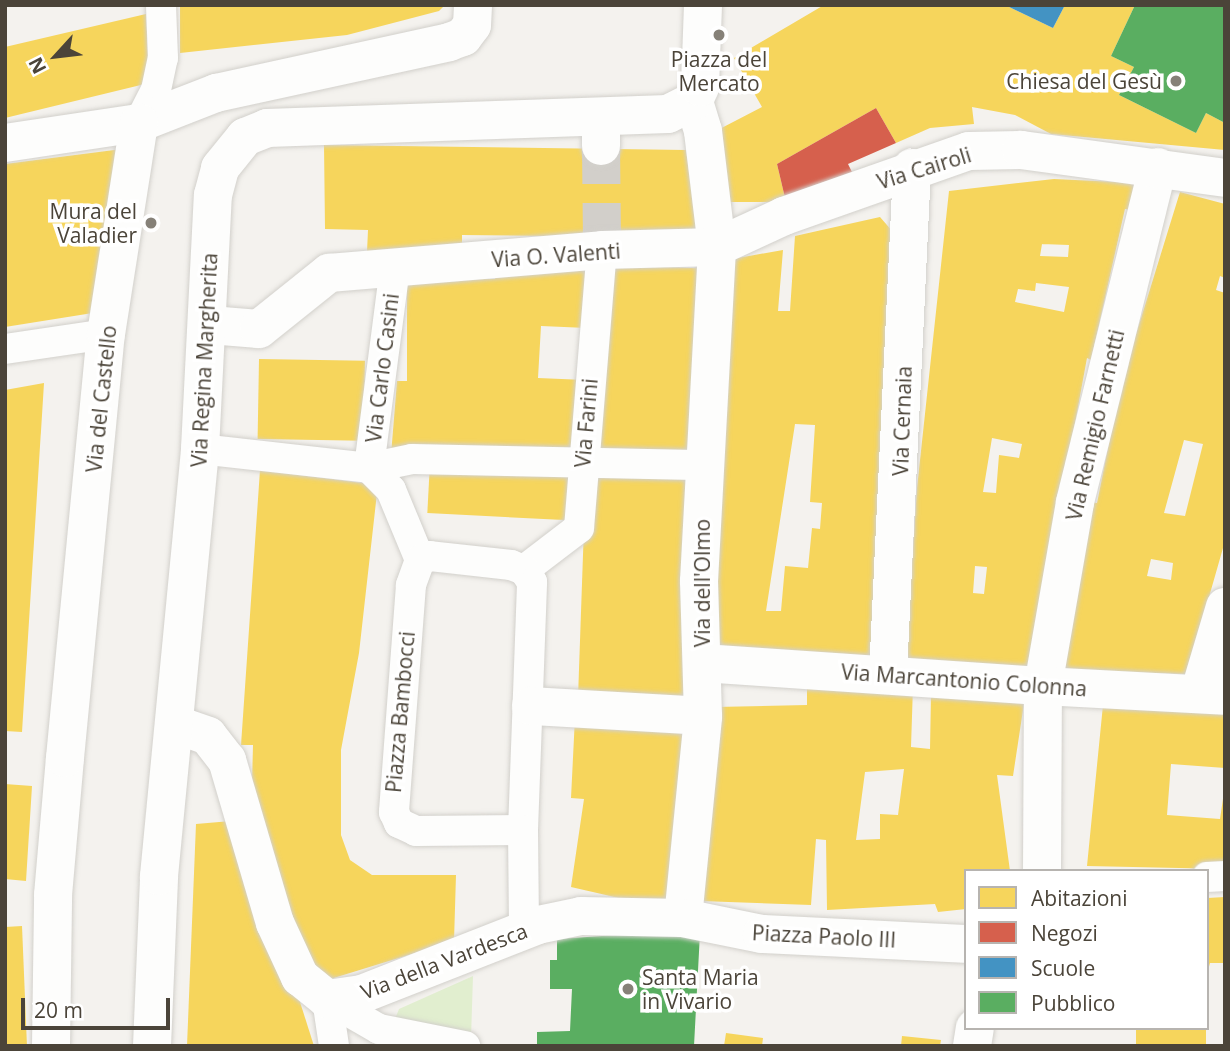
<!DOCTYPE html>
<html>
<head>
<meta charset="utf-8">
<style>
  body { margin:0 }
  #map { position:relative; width:1230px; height:1051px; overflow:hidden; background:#f4f2ee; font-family:"Open Sans",sans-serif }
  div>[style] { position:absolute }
  .green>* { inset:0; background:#e1eecf }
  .homes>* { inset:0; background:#f6d55c; transform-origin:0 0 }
  .shops>* { inset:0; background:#d6604d }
  .schools>* { inset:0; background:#4393c3 }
  .public>* { inset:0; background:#5aae61 }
  .pedestrian-tunnel>* { height:38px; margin-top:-19px; transform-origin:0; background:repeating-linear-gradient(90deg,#d2cfca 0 38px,transparent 0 57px) }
  .roads { filter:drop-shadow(0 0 2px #d2d0cb) drop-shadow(0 0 2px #d2d0cb) }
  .service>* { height:30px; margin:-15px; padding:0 15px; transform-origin:15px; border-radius:15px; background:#fdfdfc }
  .pedestrian>* { height:38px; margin:-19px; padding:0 19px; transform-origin:19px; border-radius:19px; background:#fdfdfc }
  .minor>* { height:38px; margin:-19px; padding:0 19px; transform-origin:19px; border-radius:19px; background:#fdfdfc }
  .dots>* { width:19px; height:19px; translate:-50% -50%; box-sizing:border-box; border:4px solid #fff; border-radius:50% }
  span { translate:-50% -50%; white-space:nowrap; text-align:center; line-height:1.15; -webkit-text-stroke:7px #fff; paint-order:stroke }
  .poi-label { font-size:21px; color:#4b4439 }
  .right { translate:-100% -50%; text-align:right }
  .left { translate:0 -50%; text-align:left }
  .street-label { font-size:21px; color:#4b4439 }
  .frame { position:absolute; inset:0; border:7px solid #4b4439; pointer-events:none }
  .legend { position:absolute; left:964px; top:869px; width:245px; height:161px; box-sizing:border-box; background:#fff; border:2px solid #b7b4b0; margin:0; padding:9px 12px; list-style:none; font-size:21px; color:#4b4439 }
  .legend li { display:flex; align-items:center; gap:14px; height:35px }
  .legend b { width:35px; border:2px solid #b7b4b0 }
  .north { position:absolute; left:21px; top:21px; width:70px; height:70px; -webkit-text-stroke:5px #fff; paint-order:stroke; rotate:243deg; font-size:19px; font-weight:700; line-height:28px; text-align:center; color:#4b4439 }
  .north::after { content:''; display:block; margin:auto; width:24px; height:32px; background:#4b4439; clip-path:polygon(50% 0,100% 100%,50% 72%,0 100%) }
  .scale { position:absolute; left:21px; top:998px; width:149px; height:32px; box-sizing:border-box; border:4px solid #4b4439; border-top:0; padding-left:9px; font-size:21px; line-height:24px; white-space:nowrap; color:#4b4439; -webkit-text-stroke:5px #fff; paint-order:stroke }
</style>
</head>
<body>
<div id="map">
  <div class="green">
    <i style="clip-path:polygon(473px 976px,471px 1038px,395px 1019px,399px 1009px)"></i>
  </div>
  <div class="homes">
    <i style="clip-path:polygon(180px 5px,445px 5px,439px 11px,347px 35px,180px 53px)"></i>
    <i style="clip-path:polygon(824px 5px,1005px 5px,1053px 28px,1065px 5px,1135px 5px,1111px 56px,1134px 67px,1119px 95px,1196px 133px,1206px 113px,1225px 123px,1225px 150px,1051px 134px,1015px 115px,972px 107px,974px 124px,930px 128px,896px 143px,876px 108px,777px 164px,786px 202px,714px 202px,710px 134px,762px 107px,734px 58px)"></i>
    <i style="clip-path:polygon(146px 14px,149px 83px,5px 118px,5px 47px)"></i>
    <i style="clip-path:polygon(324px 145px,686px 150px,699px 238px,462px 235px,462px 252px,367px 252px,368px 230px,325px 229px)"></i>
    <i style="clip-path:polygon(122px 149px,99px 312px,5px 327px,5px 164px)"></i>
    <i style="clip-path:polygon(evenodd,1054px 179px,1139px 183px,1132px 210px,1125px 209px,1091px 360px,1087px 358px,1031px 663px,1024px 667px,906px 660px,917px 488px,949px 191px,1054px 179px,1042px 244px,1069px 245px,1068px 257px,1040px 256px,1042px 244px,1054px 179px,1036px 283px,1069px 287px,1064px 312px,1015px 302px,1018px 289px,1035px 291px,1036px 283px,1054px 179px,992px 438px,1022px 444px,1019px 458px,999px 455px,996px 493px,983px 492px,992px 438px,1054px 179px,975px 566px,987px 567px,984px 594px,973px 593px,975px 566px)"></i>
    <i style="clip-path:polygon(evenodd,1180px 192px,1225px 204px,1225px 278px,1220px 276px,1216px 290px,1225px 293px,1225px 541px,1187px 674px,1060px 671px,1089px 502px,1097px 503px,1121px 383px,1180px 192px,1184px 440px,1203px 444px,1185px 516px,1164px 513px,1184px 440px,1180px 192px,1151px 559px,1173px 563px,1171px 580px,1147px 576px,1151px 559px)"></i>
    <i style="clip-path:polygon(evenodd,880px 217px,893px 232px,872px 659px,711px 649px,726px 260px,783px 250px,778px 311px,790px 311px,795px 236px,880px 217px,795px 424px,815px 425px,810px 502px,822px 503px,820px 529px,812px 528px,808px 568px,785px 566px,781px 611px,766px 611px,795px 424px)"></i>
    <i style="left:606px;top:265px;width:99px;height:187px;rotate:2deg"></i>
    <i style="clip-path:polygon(594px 266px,587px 328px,541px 326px,538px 378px,585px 380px,576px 451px,391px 455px,397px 381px,407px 381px,407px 280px,495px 279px,494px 273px)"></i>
    <i style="left:259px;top:359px;width:106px;height:80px;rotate:1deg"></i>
    <i style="clip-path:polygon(44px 383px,22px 732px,5px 731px,5px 390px)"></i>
    <i style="left:430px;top:462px;width:147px;height:51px;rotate:3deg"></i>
    <i style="left:586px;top:469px;width:106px;height:231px;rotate:2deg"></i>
    <i style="clip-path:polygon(260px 470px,370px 484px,377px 493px,359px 653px,341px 750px,341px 835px,350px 860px,372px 875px,456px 875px,454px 941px,311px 985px,252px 782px,253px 745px,241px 745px)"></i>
    <i style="clip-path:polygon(evenodd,807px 682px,913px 686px,911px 747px,930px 749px,931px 695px,1025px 697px,1013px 776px,997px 775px,1010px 871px,966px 871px,966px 909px,938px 912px,935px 904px,827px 910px,826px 840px,816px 839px,811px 905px,700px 901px,715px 707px,807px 705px,807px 682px,904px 769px,898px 815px,880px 814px,880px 839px,856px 840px,865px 772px,904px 769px)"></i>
    <i style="clip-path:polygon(1103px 705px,1225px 714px,1225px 768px,1171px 764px,1167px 815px,1220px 819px,1225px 785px,1225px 869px,1087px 866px)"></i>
    <i style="clip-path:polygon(575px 717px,691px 723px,671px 910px,571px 887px,584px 799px,571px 798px)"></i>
    <i style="clip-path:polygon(5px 784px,32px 786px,26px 881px,5px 879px)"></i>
    <i style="clip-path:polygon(231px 821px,293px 980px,314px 1046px,187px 1046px,196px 824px)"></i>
    <i style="clip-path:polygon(1225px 897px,1225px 963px,1210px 963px,1207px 974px,1207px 898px)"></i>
    <i style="clip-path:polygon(22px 926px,27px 1046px,5px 1046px,5px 927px)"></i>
    <i style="left:1136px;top:1028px;width:70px;height:18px"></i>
    <i style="clip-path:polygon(726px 1033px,763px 1038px,762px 1046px,724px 1046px)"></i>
    <i style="clip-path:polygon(902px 1036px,941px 1040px,940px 1046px,901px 1046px)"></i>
  </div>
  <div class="shops">
    <i style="clip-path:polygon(876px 108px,896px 143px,848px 164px,854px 176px,786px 202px,777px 164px)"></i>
  </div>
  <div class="schools">
    <i style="clip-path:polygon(1005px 5px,1065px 5px,1053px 28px)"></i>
  </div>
  <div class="public">
    <i style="clip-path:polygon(1135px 5px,1225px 5px,1225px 123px,1206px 113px,1196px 133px,1119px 95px,1134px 67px,1111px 56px)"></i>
    <i style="clip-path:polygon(662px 932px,700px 933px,694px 1046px,537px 1046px,537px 1032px,570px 1031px,572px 989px,550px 989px,550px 960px,557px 960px,557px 939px)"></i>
  </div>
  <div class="pedestrian-tunnel">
    <i style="left:601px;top:146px;width:90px;rotate:89.4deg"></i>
  </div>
  <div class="roads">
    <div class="service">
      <i style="left:139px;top:123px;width:37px;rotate:-63deg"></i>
      <i style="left:156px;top:90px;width:33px;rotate:-78deg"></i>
      <i style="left:163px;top:58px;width:53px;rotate:-92.2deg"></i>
      <i style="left:395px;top:267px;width:203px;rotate:97.4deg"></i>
      <i style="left:369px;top:468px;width:44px;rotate:-11.8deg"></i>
      <i style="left:412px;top:459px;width:292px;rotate:1.2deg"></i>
      <i style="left:5px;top:349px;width:102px;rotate:-8.4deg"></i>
      <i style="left:200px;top:449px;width:170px;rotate:6.4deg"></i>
      <i style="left:369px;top:468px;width:31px;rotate:45deg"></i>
      <i style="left:391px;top:490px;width:76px;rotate:67.5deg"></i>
      <i style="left:524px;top:570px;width:69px;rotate:-37.4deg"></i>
      <i style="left:579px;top:528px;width:279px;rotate:-85.3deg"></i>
      <i style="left:523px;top:830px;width:248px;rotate:-87.9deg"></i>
      <i style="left:532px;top:582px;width:14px;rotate:-124deg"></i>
      <i style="left:524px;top:570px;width:14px;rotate:-159deg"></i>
      <i style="left:511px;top:565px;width:81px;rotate:-173.7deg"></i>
      <i style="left:430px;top:556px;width:11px;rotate:158deg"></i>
      <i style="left:420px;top:560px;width:27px;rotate:110deg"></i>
      <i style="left:411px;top:585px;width:228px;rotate:94.3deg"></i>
      <i style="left:394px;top:812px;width:12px;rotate:66deg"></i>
      <i style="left:399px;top:823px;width:19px;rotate:25deg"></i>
      <i style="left:416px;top:831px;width:107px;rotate:-0.5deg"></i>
      <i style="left:523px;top:830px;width:101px;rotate:89.4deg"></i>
      <i style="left:1207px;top:877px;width:18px;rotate:-3deg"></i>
      <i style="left:327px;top:999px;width:60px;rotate:30deg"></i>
      <i style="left:379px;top:1029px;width:88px;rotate:11.2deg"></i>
      <i style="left:327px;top:999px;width:48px;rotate:81.5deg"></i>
    </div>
    <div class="pedestrian">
      <i style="left:601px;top:117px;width:29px;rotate:90deg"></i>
      <i style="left:703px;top:663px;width:341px;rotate:3.9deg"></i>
      <i style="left:1043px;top:686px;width:187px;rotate:-80.1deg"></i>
      <i style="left:1075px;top:502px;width:345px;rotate:-76.1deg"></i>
      <i style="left:888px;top:674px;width:507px;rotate:-87.28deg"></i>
      <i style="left:1199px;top:694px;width:91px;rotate:-73.4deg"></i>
      <i style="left:531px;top:706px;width:172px;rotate:3.3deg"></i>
      <i style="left:683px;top:918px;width:203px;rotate:-84.3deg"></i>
      <i style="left:703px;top:716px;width:135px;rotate:-91.7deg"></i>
      <i style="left:699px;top:581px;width:334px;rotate:-86.9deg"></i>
      <i style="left:717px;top:247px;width:117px;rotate:-96.9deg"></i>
      <i style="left:703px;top:131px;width:31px;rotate:-107deg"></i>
      <i style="left:972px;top:1046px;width:18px;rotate:-81deg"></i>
    </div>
    <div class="minor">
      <i style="left:5px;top:143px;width:135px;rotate:-8.5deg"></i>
      <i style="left:139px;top:123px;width:83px;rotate:-21.3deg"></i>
      <i style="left:216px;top:93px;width:239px;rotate:-12.3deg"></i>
      <i style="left:449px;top:42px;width:15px;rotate:-20deg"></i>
      <i style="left:463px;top:37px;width:15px;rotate:-53deg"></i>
      <i style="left:472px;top:25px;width:20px;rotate:-87deg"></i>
      <i style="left:210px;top:325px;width:49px;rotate:4.7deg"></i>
      <i style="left:259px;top:329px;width:90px;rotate:-38.7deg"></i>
      <i style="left:329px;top:273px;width:274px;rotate:-4.8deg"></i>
      <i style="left:602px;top:250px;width:115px;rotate:-1.5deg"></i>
      <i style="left:717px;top:247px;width:74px;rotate:-24.8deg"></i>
      <i style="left:784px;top:216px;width:196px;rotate:-19.4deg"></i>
      <i style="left:969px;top:151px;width:52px;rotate:-1.1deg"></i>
      <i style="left:1021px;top:150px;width:206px;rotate:7.8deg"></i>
      <i style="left:174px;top:724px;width:36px;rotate:19deg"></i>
      <i style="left:208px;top:736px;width:31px;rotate:52deg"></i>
      <i style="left:227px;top:760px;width:170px;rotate:73.6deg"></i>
      <i style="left:275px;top:923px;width:60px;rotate:65.2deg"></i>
      <i style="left:300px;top:977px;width:35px;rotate:39deg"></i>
      <i style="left:327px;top:999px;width:35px;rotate:-8deg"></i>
      <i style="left:362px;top:994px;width:189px;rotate:-21.4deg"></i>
      <i style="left:538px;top:925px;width:44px;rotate:-11.8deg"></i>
      <i style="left:581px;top:916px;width:102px;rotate:1.1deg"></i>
      <i style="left:683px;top:918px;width:81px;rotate:11.4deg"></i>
      <i style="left:762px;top:934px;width:204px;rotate:2.8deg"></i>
      <i style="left:1042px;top:871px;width:185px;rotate:-89.7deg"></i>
      <i style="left:1043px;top:686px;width:182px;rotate:3.1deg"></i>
      <i style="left:51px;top:1046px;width:151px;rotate:-89.2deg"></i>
      <i style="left:53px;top:895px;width:138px;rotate:-85deg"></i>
      <i style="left:65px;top:758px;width:426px;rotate:-84.5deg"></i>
      <i style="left:106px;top:334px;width:214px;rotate:-81.1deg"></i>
      <i style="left:152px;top:1046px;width:170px;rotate:-87.6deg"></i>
      <i style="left:159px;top:876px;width:429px;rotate:-84.5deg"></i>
      <i style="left:200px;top:449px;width:254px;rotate:-87.1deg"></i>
      <i style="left:213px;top:195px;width:28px;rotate:-75deg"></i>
      <i style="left:220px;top:168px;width:40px;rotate:-51deg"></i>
      <i style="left:245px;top:137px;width:24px;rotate:-22deg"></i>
      <i style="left:267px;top:128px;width:401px;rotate:-2deg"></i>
      <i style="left:668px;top:114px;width:29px;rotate:-27deg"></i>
      <i style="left:694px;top:101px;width:15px;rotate:-67deg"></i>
      <i style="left:700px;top:87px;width:82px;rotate:-87.9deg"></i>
    </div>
  </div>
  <div class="dots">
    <i style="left:719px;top:35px;background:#868178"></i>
    <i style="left:1176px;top:81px;background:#868178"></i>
    <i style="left:151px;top:223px;background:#868178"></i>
    <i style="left:628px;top:989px;background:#868178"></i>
  </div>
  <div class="poi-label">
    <span style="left:719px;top:71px">Piazza del<br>Mercato</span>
    <span class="right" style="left:1162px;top:81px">Chiesa del Gesù</span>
    <span class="right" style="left:137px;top:223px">Mura del<br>Valadier</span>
    <span class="left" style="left:642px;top:989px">Santa Maria<br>in Vivario</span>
  </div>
  <div class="street-label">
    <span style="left:924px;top:168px;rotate:-17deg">Via Cairoli</span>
    <span style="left:556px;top:255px;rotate:-4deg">Via O. Valenti</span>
    <span style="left:204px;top:360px;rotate:-87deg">Via Regina Margherita</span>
    <span style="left:382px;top:368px;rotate:-83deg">Via Carlo Casini</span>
    <span style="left:101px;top:399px;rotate:-84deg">Via del Castello</span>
    <span style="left:902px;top:421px;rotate:-88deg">Via Cernaia</span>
    <span style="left:586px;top:423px;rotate:-85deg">Via Farini</span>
    <span style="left:1095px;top:425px;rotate:-77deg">Via Remigio Farnetti</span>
    <span style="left:702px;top:583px;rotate:-90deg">Via dell'Olmo</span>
    <span style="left:964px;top:680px;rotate:4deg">Via Marcantonio Colonna</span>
    <span style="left:400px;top:712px;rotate:-85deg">Piazza Bambocci</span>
    <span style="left:824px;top:936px;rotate:3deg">Piazza Paolo III</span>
    <span style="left:444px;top:961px;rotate:-21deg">Via della Vardesca</span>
  </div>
  <div class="frame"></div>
  <ul class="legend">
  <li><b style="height:19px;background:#f6d55c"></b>Abitazioni</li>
  <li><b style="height:19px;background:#d6604d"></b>Negozi</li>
  <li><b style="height:19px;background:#4393c3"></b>Scuole</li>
  <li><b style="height:19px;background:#5aae61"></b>Pubblico</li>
  </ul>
  <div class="north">N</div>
  <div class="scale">20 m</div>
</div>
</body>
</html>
